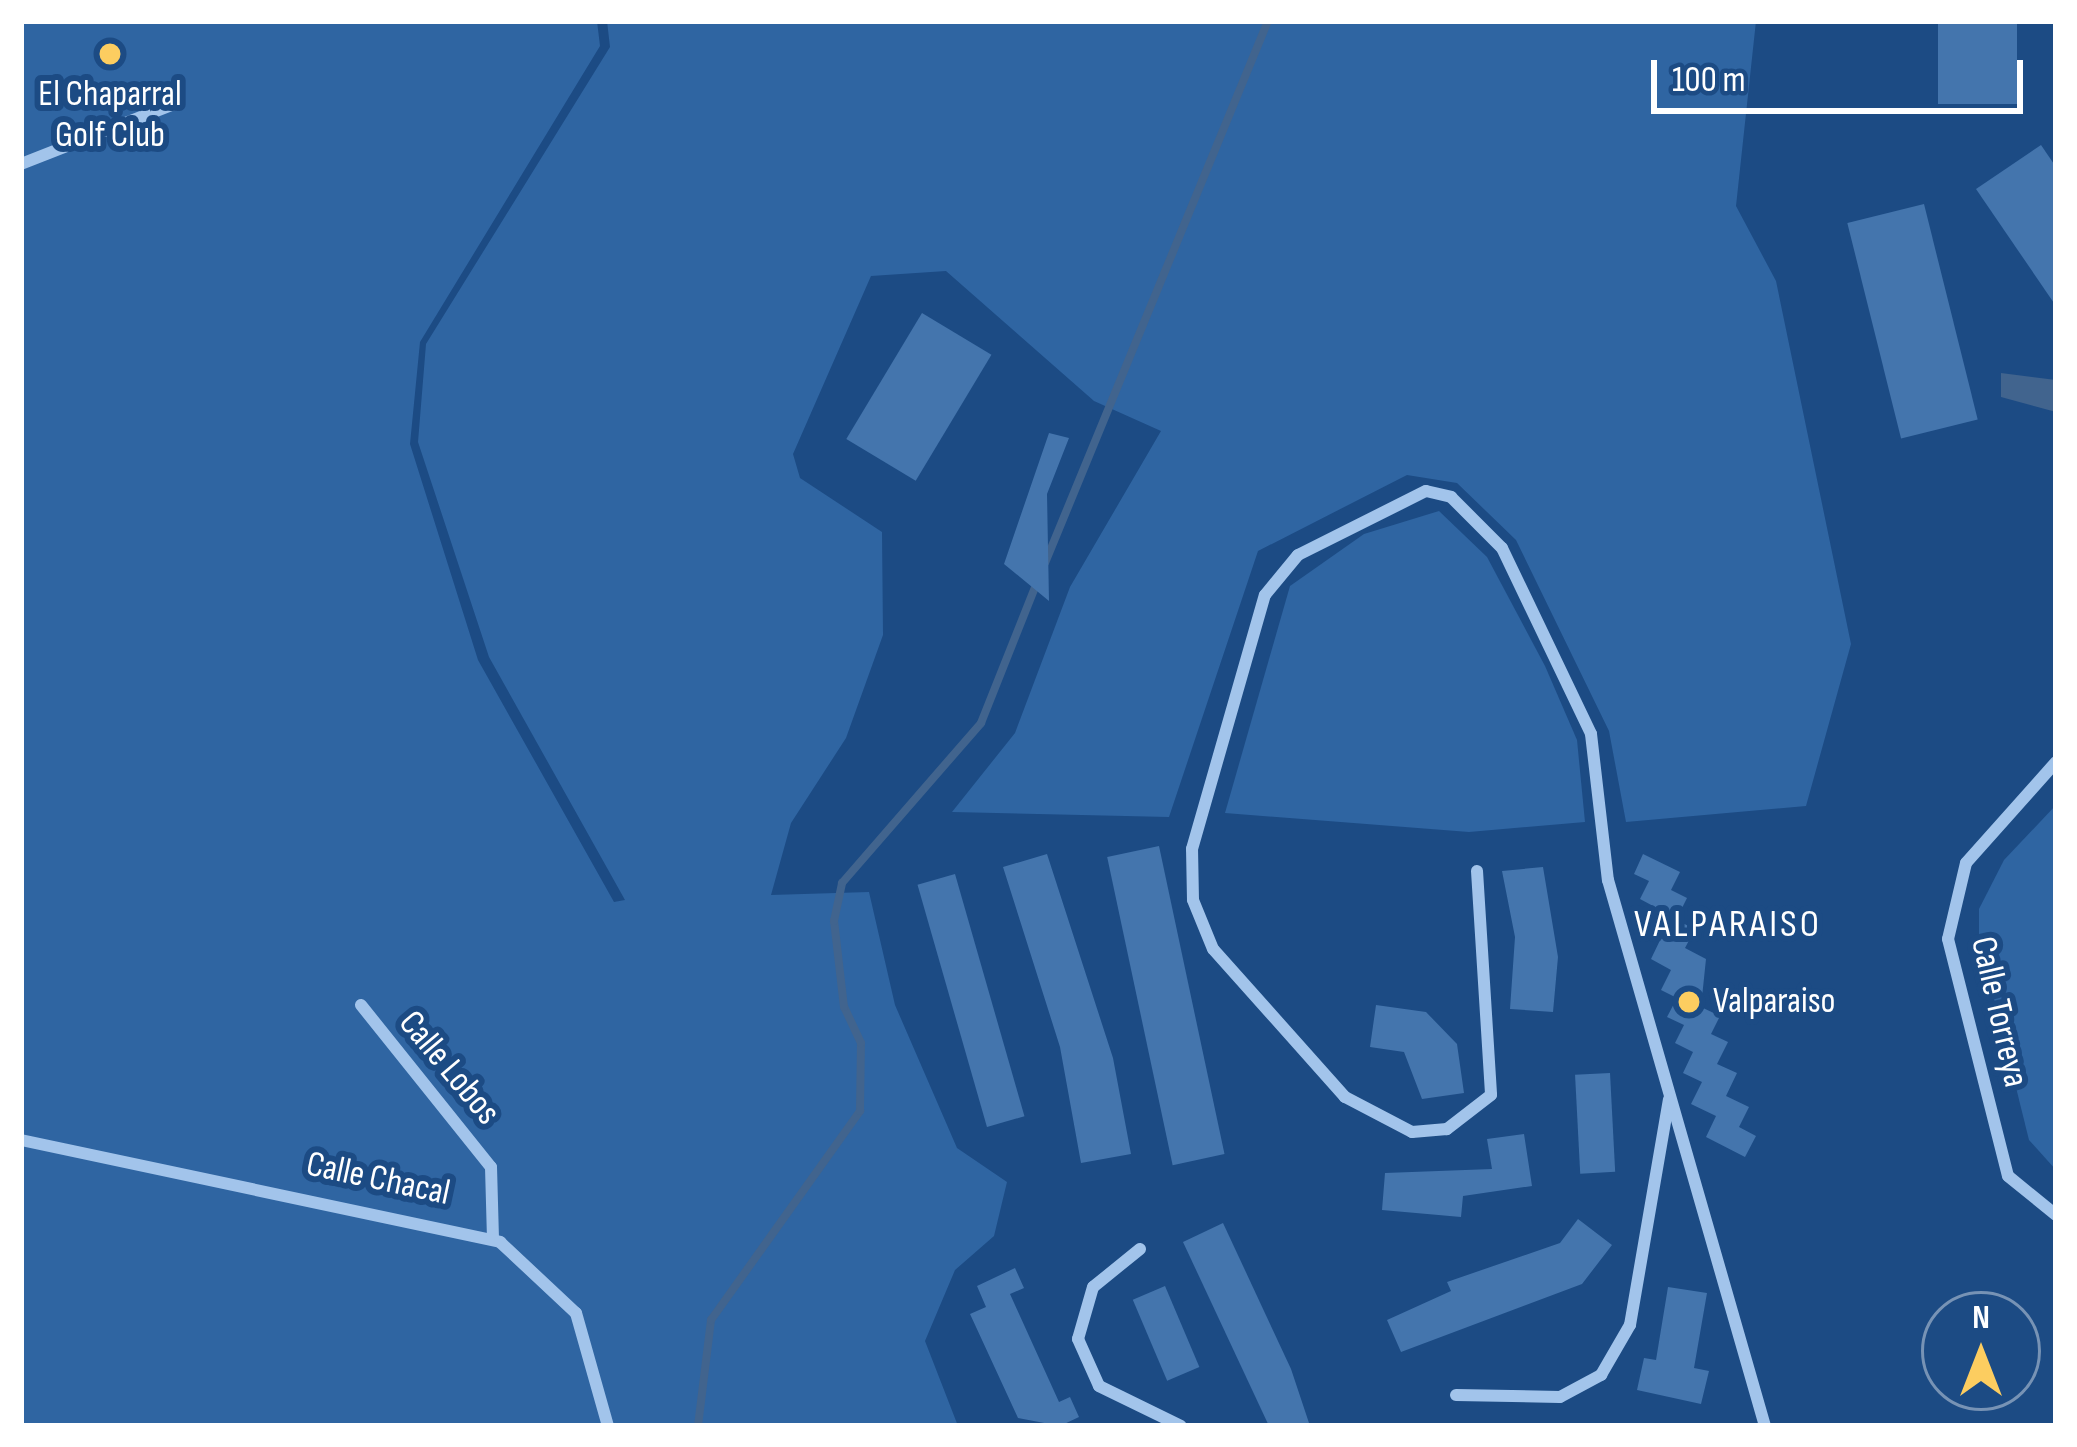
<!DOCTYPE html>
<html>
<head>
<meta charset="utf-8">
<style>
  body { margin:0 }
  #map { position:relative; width:2077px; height:1447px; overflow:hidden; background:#1c4b84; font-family:"Sofia Sans Condensed",sans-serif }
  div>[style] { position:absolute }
  .green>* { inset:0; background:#2f65a2 }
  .water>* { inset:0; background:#41648e }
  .stream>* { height:8px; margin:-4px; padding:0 4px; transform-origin:4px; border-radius:4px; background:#41648e }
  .building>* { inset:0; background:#4475ad; transform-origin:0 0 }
  .minor>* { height:12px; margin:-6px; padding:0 6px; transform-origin:6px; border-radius:6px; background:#a2c4eb }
  .dots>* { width:33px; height:33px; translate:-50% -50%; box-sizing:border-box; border:6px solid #1c4b84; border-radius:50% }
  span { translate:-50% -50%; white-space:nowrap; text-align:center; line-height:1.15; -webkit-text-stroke:12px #1c4b84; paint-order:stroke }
  .poi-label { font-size:36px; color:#fff }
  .left { translate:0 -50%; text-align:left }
  .street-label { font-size:36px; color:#fff }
  .neighbourhood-label { font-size:39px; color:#fff; letter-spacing:3px }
  .frame { position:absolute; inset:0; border:24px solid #fff; pointer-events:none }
  .north { position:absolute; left:1921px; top:1291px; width:120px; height:120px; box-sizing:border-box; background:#1c4b84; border:3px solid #7793b5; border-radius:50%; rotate:0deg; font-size:33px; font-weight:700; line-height:48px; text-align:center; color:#fff }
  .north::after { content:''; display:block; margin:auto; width:42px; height:54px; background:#fccd60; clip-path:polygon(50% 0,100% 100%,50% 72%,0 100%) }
  .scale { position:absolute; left:1651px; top:60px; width:372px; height:54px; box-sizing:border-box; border:6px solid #fff; border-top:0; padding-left:15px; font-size:36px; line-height:42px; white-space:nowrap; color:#fff; -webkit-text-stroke:9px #1c4b84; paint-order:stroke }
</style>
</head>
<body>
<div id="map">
  <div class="green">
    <i style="clip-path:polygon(21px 21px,597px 21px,600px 46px,420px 342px,410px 444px,478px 660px,614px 902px,625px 900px,489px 657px,418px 442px,426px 344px,610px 47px,607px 21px,1756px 21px,1736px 206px,1776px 281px,1851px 644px,1806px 806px,1626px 822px,1609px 731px,1516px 540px,1457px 483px,1407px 475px,1258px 551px,1169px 817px,952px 812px,1015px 733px,1070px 587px,1161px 431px,1094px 401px,946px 271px,871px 276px,793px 454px,800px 478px,882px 532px,883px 635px,846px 738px,791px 823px,771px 895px,869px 892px,895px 1005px,957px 1148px,1007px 1182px,994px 1236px,955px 1270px,925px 1341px,958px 1426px,21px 1426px)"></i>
    <i style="clip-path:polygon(1439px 511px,1487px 557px,1545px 666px,1577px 740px,1585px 822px,1469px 832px,1225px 813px,1290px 586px,1364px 534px)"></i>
    <i style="clip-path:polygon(2056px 805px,2056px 1170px,2029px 1140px,1979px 938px,1979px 909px,2004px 860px)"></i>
  </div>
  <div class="water">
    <i style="clip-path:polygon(2001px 373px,2056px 380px,2056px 412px,2001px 397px)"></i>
  </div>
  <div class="stream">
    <i style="left:1045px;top:563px;width:586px;rotate:-67.64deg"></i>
    <i style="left:698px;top:1426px;width:107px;rotate:-83deg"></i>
    <i style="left:711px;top:1320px;width:257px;rotate:-54.5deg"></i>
    <i style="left:860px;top:1111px;width:68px;rotate:-89.2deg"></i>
    <i style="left:861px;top:1043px;width:40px;rotate:-115deg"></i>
    <i style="left:844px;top:1007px;width:87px;rotate:-96.6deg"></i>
    <i style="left:834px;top:921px;width:39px;rotate:-78deg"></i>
    <i style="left:842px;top:883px;width:212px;rotate:-49deg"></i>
    <i style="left:981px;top:723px;width:152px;rotate:-68.3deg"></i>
  </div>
  <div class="building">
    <i style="left:1938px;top:21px;width:79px;height:83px"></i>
    <i style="clip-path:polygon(2041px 145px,2056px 167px,2056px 306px,1976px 189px)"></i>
    <i style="left:1924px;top:204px;width:222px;height:79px;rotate:76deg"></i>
    <i style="left:922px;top:313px;width:81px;height:147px;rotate:31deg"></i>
    <i style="clip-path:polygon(1049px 433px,1069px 438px,1047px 494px,1049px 601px,1004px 564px)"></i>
    <i style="left:1159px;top:846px;width:315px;height:53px;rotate:78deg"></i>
    <i style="clip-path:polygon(1047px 854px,1113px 1058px,1131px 1154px,1081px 1163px,1060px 1047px,1003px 867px)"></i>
    <i style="clip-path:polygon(1643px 854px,1680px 872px,1671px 890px,1687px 898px,1676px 920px,1695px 929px,1685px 948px,1706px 959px,1701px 1007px,1720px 1016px,1711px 1034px,1728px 1042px,1717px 1064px,1737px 1073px,1726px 1096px,1749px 1107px,1739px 1127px,1756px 1136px,1745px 1157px,1706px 1137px,1716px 1116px,1691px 1104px,1702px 1082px,1683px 1073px,1693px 1052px,1675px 1043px,1684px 1025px,1667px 1017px,1677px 998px,1661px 990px,1671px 970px,1651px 959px,1663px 934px,1646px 926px,1655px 907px,1640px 899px,1649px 881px,1634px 874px)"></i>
    <i style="clip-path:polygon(1543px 867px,1558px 957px,1553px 1012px,1510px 1009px,1515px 937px,1502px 871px)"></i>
    <i style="left:955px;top:874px;width:252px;height:39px;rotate:74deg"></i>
    <i style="clip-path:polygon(1376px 1005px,1426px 1012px,1457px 1044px,1464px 1093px,1422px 1099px,1404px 1052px,1370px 1047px)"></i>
    <i style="left:1610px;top:1073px;width:99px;height:35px;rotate:87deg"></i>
    <i style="clip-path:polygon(1524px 1134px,1532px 1186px,1463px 1196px,1461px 1217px,1382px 1210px,1385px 1173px,1492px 1169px,1487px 1139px)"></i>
    <i style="clip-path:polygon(1578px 1219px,1612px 1245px,1582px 1284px,1401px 1352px,1387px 1320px,1451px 1291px,1447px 1282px,1560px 1243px)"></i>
    <i style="clip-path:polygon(1223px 1223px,1291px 1369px,1310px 1426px,1269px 1426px,1183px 1242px)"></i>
    <i style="clip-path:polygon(1015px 1268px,1024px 1288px,1010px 1294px,1059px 1402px,1070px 1397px,1079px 1417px,1060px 1426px,1018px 1418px,970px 1314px,986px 1307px,977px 1286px)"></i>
    <i style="left:1165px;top:1286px;width:88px;height:35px;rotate:67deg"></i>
    <i style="clip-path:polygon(1668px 1287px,1707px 1293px,1694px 1368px,1709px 1371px,1701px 1404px,1637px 1390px,1644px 1358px,1656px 1360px)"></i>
  </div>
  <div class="minor">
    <i style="left:21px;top:164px;width:164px;rotate:-21.4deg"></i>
    <i style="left:2056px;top:762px;width:135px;rotate:131.7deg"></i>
    <i style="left:1966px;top:863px;width:78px;rotate:103.3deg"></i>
    <i style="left:1948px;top:939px;width:244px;rotate:75.8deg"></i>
    <i style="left:2008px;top:1176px;width:62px;rotate:39.1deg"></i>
    <i style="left:1477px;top:871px;width:224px;rotate:86.4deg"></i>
    <i style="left:1491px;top:1095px;width:56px;rotate:142.3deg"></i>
    <i style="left:1447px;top:1129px;width:35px;rotate:175deg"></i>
    <i style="left:1412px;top:1132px;width:76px;rotate:-152.4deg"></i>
    <i style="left:1345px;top:1097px;width:198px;rotate:-131.7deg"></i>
    <i style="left:1213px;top:949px;width:53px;rotate:-112.2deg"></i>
    <i style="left:1193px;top:900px;width:51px;rotate:-91.1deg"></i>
    <i style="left:1192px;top:849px;width:264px;rotate:-74deg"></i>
    <i style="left:1265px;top:595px;width:52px;rotate:-50.5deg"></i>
    <i style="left:1298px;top:555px;width:143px;rotate:-26.6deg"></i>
    <i style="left:1426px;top:491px;width:26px;rotate:13deg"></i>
    <i style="left:1451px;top:497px;width:72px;rotate:45deg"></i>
    <i style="left:1502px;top:548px;width:206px;rotate:64.4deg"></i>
    <i style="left:1591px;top:734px;width:147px;rotate:83.4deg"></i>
    <i style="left:1608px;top:880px;width:568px;rotate:73.96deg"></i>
    <i style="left:361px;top:1005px;width:208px;rotate:51.3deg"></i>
    <i style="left:491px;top:1167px;width:72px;rotate:88.4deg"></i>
    <i style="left:21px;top:1140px;width:490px;rotate:12deg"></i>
    <i style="left:500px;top:1242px;width:104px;rotate:43.1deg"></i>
    <i style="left:576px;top:1313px;width:117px;rotate:74.2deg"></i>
    <i style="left:1140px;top:1249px;width:60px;rotate:141deg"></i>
    <i style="left:1093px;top:1287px;width:54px;rotate:106.1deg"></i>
    <i style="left:1078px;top:1339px;width:51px;rotate:65.9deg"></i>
    <i style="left:1099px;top:1386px;width:91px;rotate:26deg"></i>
    <i style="left:1456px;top:1395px;width:104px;rotate:1.1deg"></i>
    <i style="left:1560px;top:1397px;width:47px;rotate:-28.2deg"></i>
    <i style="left:1601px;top:1375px;width:58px;rotate:-59.9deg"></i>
    <i style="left:1630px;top:1325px;width:229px;rotate:-80.2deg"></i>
  </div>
  <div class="dots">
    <i style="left:110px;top:54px;background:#fccd60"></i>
    <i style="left:1689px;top:1002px;background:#fccd60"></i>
  </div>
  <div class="poi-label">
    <span style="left:110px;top:115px">El Chaparral<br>Golf Club</span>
    <span class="left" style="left:1713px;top:1002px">Valparaiso</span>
  </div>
  <div class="street-label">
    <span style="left:1999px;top:1012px;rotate:77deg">Calle Torreya</span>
    <span style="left:449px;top:1068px;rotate:50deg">Calle Lobos</span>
    <span style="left:378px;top:1179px;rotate:12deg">Calle Chacal</span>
  </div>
  <div class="neighbourhood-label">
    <span style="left:1728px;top:925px">VALPARAISO</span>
  </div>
  <div class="frame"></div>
  <div class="north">N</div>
  <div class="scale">100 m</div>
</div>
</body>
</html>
